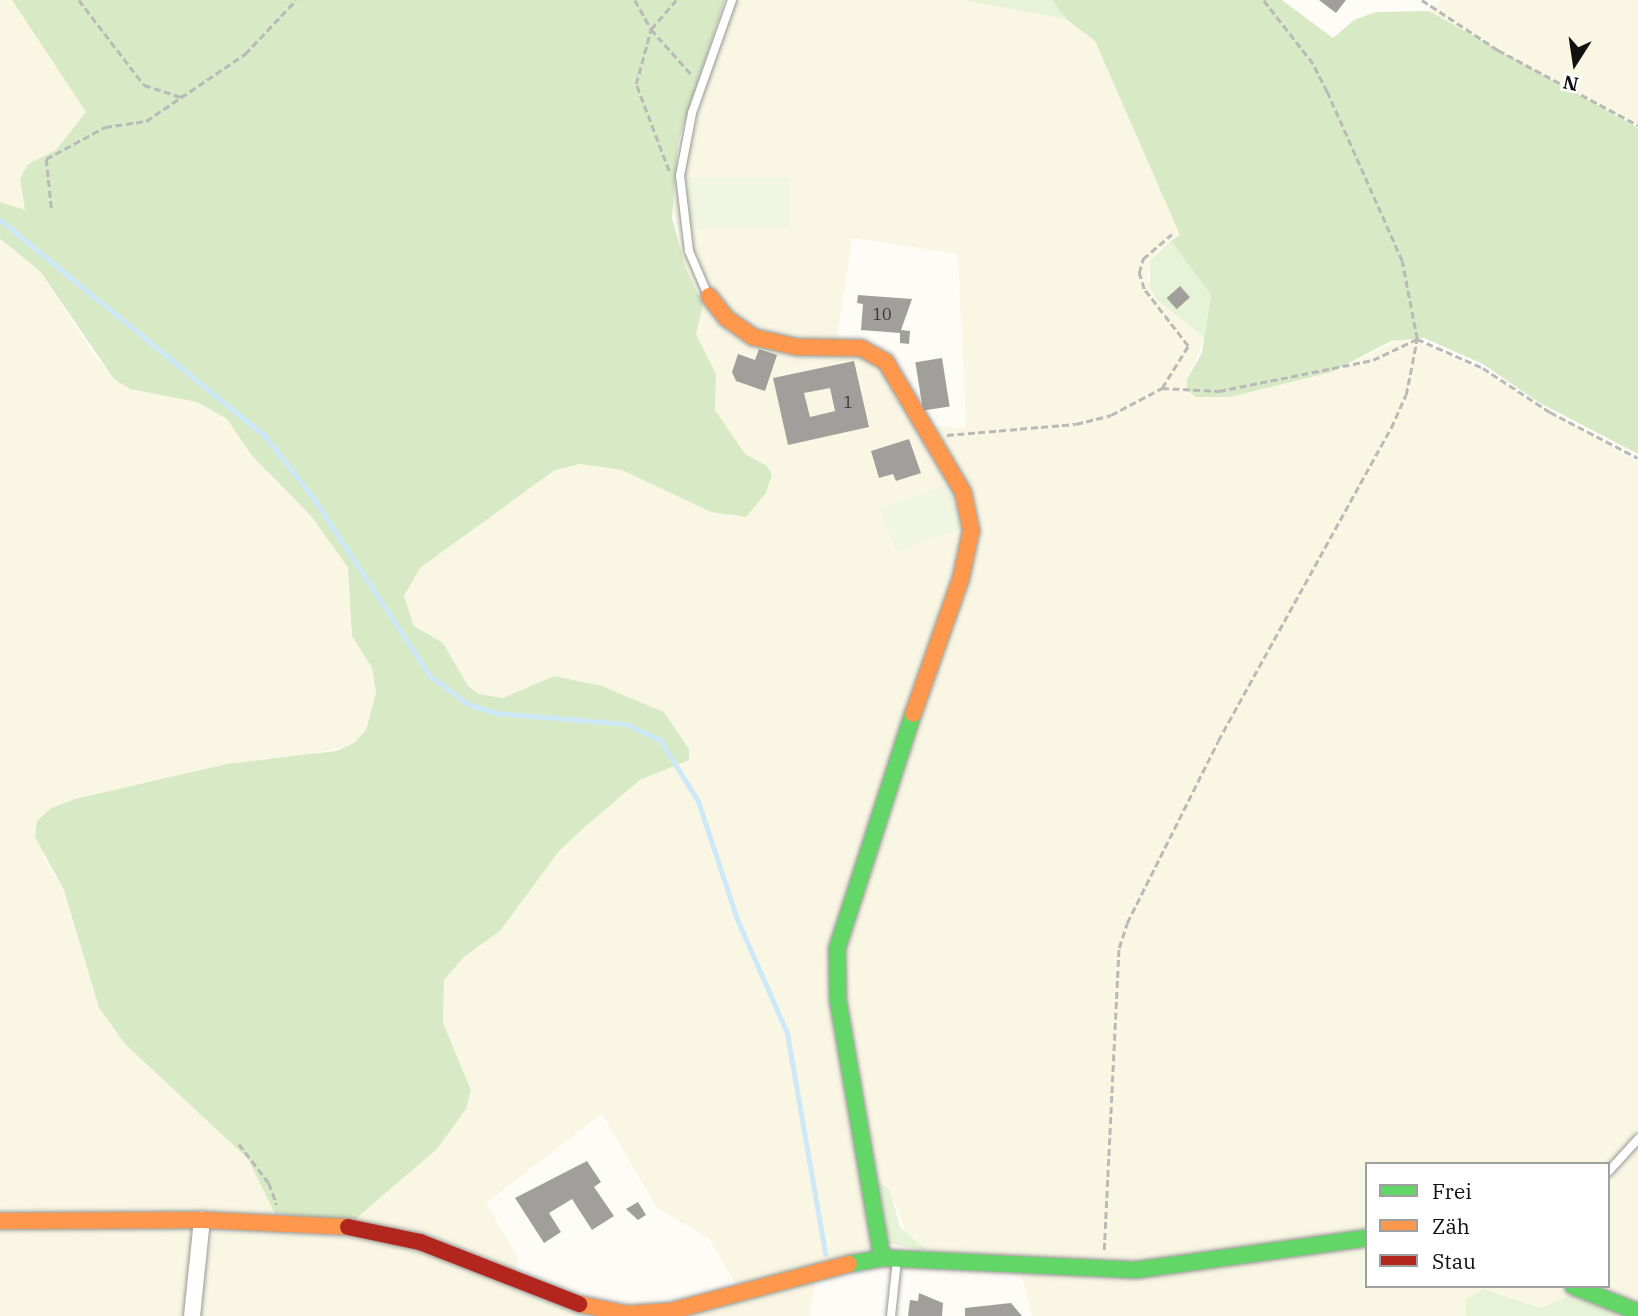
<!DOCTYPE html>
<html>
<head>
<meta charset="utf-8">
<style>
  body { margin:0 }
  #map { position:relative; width:1638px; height:1316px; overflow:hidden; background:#fdfcf7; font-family:"IBM Plex Serif",serif }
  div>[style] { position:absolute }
  .farmland>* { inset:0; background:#f9f7e4 }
  .green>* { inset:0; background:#e7f3d7 }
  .forest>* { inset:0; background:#d8eac5 }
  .pitch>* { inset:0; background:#f0f6e1; transform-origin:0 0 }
  .stream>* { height:5px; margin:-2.5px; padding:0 2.5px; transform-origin:2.5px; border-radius:2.5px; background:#cde8f7 }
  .building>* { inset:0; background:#a19f9c; transform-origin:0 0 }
  .path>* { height:2.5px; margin-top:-1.25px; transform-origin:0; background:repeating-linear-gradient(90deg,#b9b9b8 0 7px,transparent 0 10.5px) }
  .roads { filter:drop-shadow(0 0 2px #979795) drop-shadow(0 0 2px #979795) }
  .lane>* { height:8px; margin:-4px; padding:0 4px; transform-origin:4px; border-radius:4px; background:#fffffe }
  .street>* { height:16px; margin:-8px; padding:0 8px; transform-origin:8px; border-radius:8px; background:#fffffe }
  .fast>* { height:16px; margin:-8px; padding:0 8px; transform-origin:8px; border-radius:8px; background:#63d668 }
  .slow>* { height:16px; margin:-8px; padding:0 8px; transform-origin:8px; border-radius:8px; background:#ff974d }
  .jam>* { height:16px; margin:-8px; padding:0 8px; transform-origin:8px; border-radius:8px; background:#b3261e }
  span { translate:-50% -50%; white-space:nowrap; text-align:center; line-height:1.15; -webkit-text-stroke:7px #fff; paint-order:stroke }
  .number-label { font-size:16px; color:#353434 }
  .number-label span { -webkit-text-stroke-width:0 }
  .legend { position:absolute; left:1365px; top:1162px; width:245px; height:126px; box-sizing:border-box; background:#fff; border:2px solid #a0a0a0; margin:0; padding:9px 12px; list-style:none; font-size:21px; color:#111 }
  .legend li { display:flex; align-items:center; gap:14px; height:35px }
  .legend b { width:35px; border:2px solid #a0a0a0 }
  .north { position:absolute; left:1540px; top:28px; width:70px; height:70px; -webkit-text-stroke:5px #fff; paint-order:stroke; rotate:192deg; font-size:19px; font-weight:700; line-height:28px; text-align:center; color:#111 }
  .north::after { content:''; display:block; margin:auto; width:24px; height:32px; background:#111; clip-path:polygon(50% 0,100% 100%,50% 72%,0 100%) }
</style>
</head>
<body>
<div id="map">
  <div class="farmland">
    <i style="clip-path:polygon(0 0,12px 0,22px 11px,86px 112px,56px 150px,28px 164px,20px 179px,25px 211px,0 202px)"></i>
    <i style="clip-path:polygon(737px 0,963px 0,1066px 19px,1095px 41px,1181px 236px,1159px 250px,1147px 276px,1157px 300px,1205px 338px,1187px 379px,1195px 397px,1230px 397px,1332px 372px,1406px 337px,1483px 371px,1638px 462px,1638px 1133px,1608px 1166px,1367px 1164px,1367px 1233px,1168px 1261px,1088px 1265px,928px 1251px,908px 1237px,890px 1190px,875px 1179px,842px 999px,842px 948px,856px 892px,966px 579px,975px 515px,962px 475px,927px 425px,966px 428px,958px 254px,852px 238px,835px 352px,869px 355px,879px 362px,904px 412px,951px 478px,963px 506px,966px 533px,958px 576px,848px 888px,833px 949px,834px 1002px,874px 1229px,871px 1248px,737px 1287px,709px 1238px,657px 1208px,602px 1114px,486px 1203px,518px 1257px,515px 1271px,406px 1232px,353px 1221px,437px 1149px,466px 1109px,471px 1090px,443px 1023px,444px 980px,464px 957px,500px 931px,559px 851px,587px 825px,640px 780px,689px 760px,689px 749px,664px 712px,602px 686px,554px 676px,503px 698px,479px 694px,468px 686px,443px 643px,414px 626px,404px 596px,420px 568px,555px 470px,580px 464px,622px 470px,711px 512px,745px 517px,766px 493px,772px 476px,767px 466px,745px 454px,715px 410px,716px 374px,696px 334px,703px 305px,686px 269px,671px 197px,674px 166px,685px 166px,712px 61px)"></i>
    <i style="clip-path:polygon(1442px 0,1638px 0,1638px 128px,1429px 11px)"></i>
    <i style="clip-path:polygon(0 240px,40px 271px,97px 360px,130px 389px,197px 402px,227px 419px,273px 479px,312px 517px,348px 568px,352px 636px,372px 668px,376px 693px,366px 730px,354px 744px,293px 759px,226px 764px,75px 799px,51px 808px,37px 821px,44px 858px,64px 890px,99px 1008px,125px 1044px,248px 1159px,275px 1214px,0 1216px)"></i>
    <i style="clip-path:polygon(1638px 1145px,1638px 1306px,1589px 1286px,1608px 1286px,1608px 1180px)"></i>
    <i style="clip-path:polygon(0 1227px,184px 1228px,194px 1243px,187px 1316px,0 1316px)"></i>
    <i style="clip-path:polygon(213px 1232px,386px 1238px,605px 1316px,196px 1316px)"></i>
    <i style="clip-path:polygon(1367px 1245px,1367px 1286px,1554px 1286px,1573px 1294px,1541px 1308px,1498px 1293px,1466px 1316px,1032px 1316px,1020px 1269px)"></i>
    <i style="clip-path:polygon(816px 1275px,810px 1316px,667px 1316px)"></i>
  </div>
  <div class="green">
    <i style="clip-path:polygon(963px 0,1052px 0,1066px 19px)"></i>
    <i style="clip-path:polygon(1171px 241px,1211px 295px,1205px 338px,1157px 300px,1150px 287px,1150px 261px)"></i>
    <i style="clip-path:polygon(875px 1179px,890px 1190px,900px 1227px,928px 1251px,887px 1243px)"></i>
    <i style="clip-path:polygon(1483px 1289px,1541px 1308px,1573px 1294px,1630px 1316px,1466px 1316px,1465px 1300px)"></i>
  </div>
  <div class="forest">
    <i style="clip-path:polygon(12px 0,725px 0,678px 142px,672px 218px,686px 269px,703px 305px,696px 334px,716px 374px,715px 410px,745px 454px,767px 466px,772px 475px,766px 493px,746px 517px,711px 512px,622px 470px,580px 464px,555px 470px,420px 568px,404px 596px,414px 626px,443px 643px,468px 686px,479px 694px,503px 698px,554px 676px,602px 686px,664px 712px,689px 749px,689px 760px,640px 780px,587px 825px,559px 851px,500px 931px,464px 957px,444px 980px,443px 1023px,471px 1090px,466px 1109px,437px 1149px,353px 1221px,275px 1214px,248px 1159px,125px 1044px,99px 1008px,64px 890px,35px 837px,37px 821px,51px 808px,75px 799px,226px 764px,336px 751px,354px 743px,366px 730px,376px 693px,372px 668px,352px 636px,348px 568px,312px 517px,253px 457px,227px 419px,197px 402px,130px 389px,114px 379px,40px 271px,0 239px,0 202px,25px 210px,20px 179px,28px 164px,56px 150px,86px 112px)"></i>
    <i style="clip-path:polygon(1052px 0,1282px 0,1333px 38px,1354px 20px,1376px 12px,1429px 11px,1638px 128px,1638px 454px,1538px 402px,1483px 364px,1424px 338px,1391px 341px,1332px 372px,1230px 397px,1195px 397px,1187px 389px,1187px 379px,1202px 353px,1211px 295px,1171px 241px,1180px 235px,1095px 41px,1066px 19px)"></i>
  </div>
  <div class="pitch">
    <i style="left:689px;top:177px;width:101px;height:52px"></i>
    <i style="left:951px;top:483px;width:46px;height:75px;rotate:70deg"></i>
  </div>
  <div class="stream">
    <i style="left:0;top:220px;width:340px;rotate:39.2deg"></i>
    <i style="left:264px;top:435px;width:81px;rotate:52deg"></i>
    <i style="left:314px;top:499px;width:212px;rotate:56.8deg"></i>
    <i style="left:430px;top:676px;width:47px;rotate:36.4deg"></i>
    <i style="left:468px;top:704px;width:29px;rotate:18deg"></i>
    <i style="left:496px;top:713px;width:130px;rotate:4.8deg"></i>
    <i style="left:626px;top:724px;width:38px;rotate:25deg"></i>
    <i style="left:660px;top:740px;width:72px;rotate:58.1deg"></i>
    <i style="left:698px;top:801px;width:124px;rotate:71.7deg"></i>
    <i style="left:737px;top:919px;width:124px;rotate:66.3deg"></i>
    <i style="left:787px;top:1033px;width:224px;rotate:80.2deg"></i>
  </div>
  <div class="building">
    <i style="clip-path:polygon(1319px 0,1346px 0,1336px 13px)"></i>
    <i style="left:1180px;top:286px;width:15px;height:18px;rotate:48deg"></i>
    <i style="clip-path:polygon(858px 295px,912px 299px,901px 330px,910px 331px,909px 344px,900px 343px,900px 333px,861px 330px,863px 304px,857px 303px)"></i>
    <i style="clip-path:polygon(759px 349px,777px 355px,765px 391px,736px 381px,732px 372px,738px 354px,755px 360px)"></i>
    <i style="left:942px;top:358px;width:49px;height:27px;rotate:81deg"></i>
    <i style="clip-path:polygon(evenodd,854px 361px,869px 427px,788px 445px,773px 378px,854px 361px,830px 388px,835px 411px,810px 417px,804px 393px,830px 388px)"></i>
    <i style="clip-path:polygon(909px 439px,921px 473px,896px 481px,893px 474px,879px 478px,871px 451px)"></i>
    <i style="clip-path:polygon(587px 1161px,601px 1182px,594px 1187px,614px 1216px,592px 1230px,572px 1199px,549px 1213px,561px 1232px,544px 1243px,515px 1198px)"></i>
    <i style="clip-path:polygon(638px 1202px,646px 1215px,638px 1220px,626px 1209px)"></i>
    <i style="clip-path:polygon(919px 1293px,943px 1303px,942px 1316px,908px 1316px,910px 1300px,918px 1301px)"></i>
    <i style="clip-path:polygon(1011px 1303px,1022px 1316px,965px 1316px,965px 1308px)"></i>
  </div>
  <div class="path">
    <i style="left:79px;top:0;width:107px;rotate:52.6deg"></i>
    <i style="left:144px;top:85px;width:39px;rotate:18deg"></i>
    <i style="left:635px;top:0;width:33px;rotate:61deg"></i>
    <i style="left:651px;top:29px;width:62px;rotate:48.3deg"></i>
    <i style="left:1422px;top:0;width:91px;rotate:33.3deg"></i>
    <i style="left:1498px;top:50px;width:159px;rotate:28.2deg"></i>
    <i style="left:669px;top:171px;width:93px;rotate:-110.8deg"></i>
    <i style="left:636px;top:84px;width:57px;rotate:-74.7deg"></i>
    <i style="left:651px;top:29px;width:38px;rotate:-49deg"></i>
    <i style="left:51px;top:208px;width:49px;rotate:-95.8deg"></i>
    <i style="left:46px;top:159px;width:67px;rotate:-28.5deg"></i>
    <i style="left:105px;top:127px;width:41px;rotate:-8.3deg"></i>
    <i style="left:146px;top:121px;width:120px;rotate:-34.1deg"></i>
    <i style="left:245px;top:54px;width:74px;rotate:-46.6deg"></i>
    <i style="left:1162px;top:388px;width:57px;rotate:3deg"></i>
    <i style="left:1219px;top:391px;width:157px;rotate:-11.4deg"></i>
    <i style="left:1373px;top:360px;width:49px;rotate:-25.5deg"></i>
    <i style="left:1417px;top:339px;width:72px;rotate:23.7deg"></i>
    <i style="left:1483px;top:368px;width:80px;rotate:33.3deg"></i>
    <i style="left:1550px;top:412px;width:99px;rotate:27.6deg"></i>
    <i style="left:947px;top:435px;width:129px;rotate:-4.9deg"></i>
    <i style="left:1076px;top:424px;width:36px;rotate:-14deg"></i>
    <i style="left:1111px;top:415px;width:58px;rotate:-27.9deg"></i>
    <i style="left:1162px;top:388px;width:49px;rotate:-58.2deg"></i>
    <i style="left:1188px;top:346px;width:72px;rotate:-127.7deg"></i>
    <i style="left:1144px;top:289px;width:17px;rotate:-107deg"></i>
    <i style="left:1139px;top:273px;width:15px;rotate:-74deg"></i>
    <i style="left:1143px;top:259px;width:38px;rotate:-41deg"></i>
    <i style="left:239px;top:1144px;width:49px;rotate:52.4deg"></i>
    <i style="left:269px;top:1183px;width:23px;rotate:70deg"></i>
    <i style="left:1104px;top:1250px;width:302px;rotate:-87.2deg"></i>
    <i style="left:1119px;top:948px;width:26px;rotate:-72deg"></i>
    <i style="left:1127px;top:923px;width:203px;rotate:-63.4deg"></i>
    <i style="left:1218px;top:741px;width:358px;rotate:-61.1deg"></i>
    <i style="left:1391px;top:428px;width:36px;rotate:-66deg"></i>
    <i style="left:1406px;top:395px;width:57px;rotate:-78.9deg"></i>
    <i style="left:1417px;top:339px;width:79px;rotate:-100.9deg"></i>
    <i style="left:1402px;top:261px;width:185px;rotate:-113.9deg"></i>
    <i style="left:1327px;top:92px;width:31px;rotate:-117deg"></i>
    <i style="left:1313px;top:64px;width:81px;rotate:-128deg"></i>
  </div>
  <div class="roads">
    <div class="lane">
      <i style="left:707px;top:293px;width:46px;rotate:-113.2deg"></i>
      <i style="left:689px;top:251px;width:76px;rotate:-96.8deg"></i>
      <i style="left:680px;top:176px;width:64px;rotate:-79.2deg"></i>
      <i style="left:692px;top:113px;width:120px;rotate:-70.5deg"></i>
      <i style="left:1608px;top:1172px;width:45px;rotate:-47.7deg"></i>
      <i style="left:891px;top:1316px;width:56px;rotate:-83.9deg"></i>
    </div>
    <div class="street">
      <i style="left:192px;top:1316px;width:97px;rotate:-84.1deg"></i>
    </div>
    <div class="fast">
      <i style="left:882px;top:1258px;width:262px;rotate:-99.7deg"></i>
      <i style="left:838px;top:1000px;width:51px;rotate:-91.1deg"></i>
      <i style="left:837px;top:949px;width:247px;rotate:-72.1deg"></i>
      <i style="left:849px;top:1264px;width:34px;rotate:-10deg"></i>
      <i style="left:882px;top:1258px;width:254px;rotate:2.7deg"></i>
      <i style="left:1136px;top:1270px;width:233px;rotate:-7.9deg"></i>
      <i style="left:1573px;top:1286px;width:70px;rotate:21.8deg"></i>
    </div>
    <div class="slow">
      <i style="left:709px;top:296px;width:28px;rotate:52deg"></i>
      <i style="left:726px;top:318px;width:33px;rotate:35deg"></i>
      <i style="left:753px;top:337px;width:45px;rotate:12.8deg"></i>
      <i style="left:797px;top:347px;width:64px;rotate:0.9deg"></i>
      <i style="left:861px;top:348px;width:29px;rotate:29deg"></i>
      <i style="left:886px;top:362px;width:151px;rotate:59.4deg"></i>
      <i style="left:963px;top:492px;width:40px;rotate:78deg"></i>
      <i style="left:971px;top:531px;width:48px;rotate:102deg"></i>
      <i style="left:961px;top:578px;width:144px;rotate:109.4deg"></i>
      <i style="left:0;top:1221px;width:202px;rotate:-0.3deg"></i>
      <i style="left:202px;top:1220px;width:146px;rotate:2.7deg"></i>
      <i style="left:579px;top:1304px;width:50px;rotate:11.5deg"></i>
      <i style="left:628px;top:1314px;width:43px;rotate:-4deg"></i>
      <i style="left:671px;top:1311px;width:184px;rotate:-14.8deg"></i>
    </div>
    <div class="jam">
      <i style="left:348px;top:1227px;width:74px;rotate:11.8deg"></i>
      <i style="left:420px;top:1242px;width:171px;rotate:21.3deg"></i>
    </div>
  </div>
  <div class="number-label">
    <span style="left:882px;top:314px">10</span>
    <span style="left:848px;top:402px">1</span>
  </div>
  <ul class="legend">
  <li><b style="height:9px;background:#63d668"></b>Frei</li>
  <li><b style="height:9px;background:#ff974d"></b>Zäh</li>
  <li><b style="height:9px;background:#b3261e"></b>Stau</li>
  </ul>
  <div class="north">N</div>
</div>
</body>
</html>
